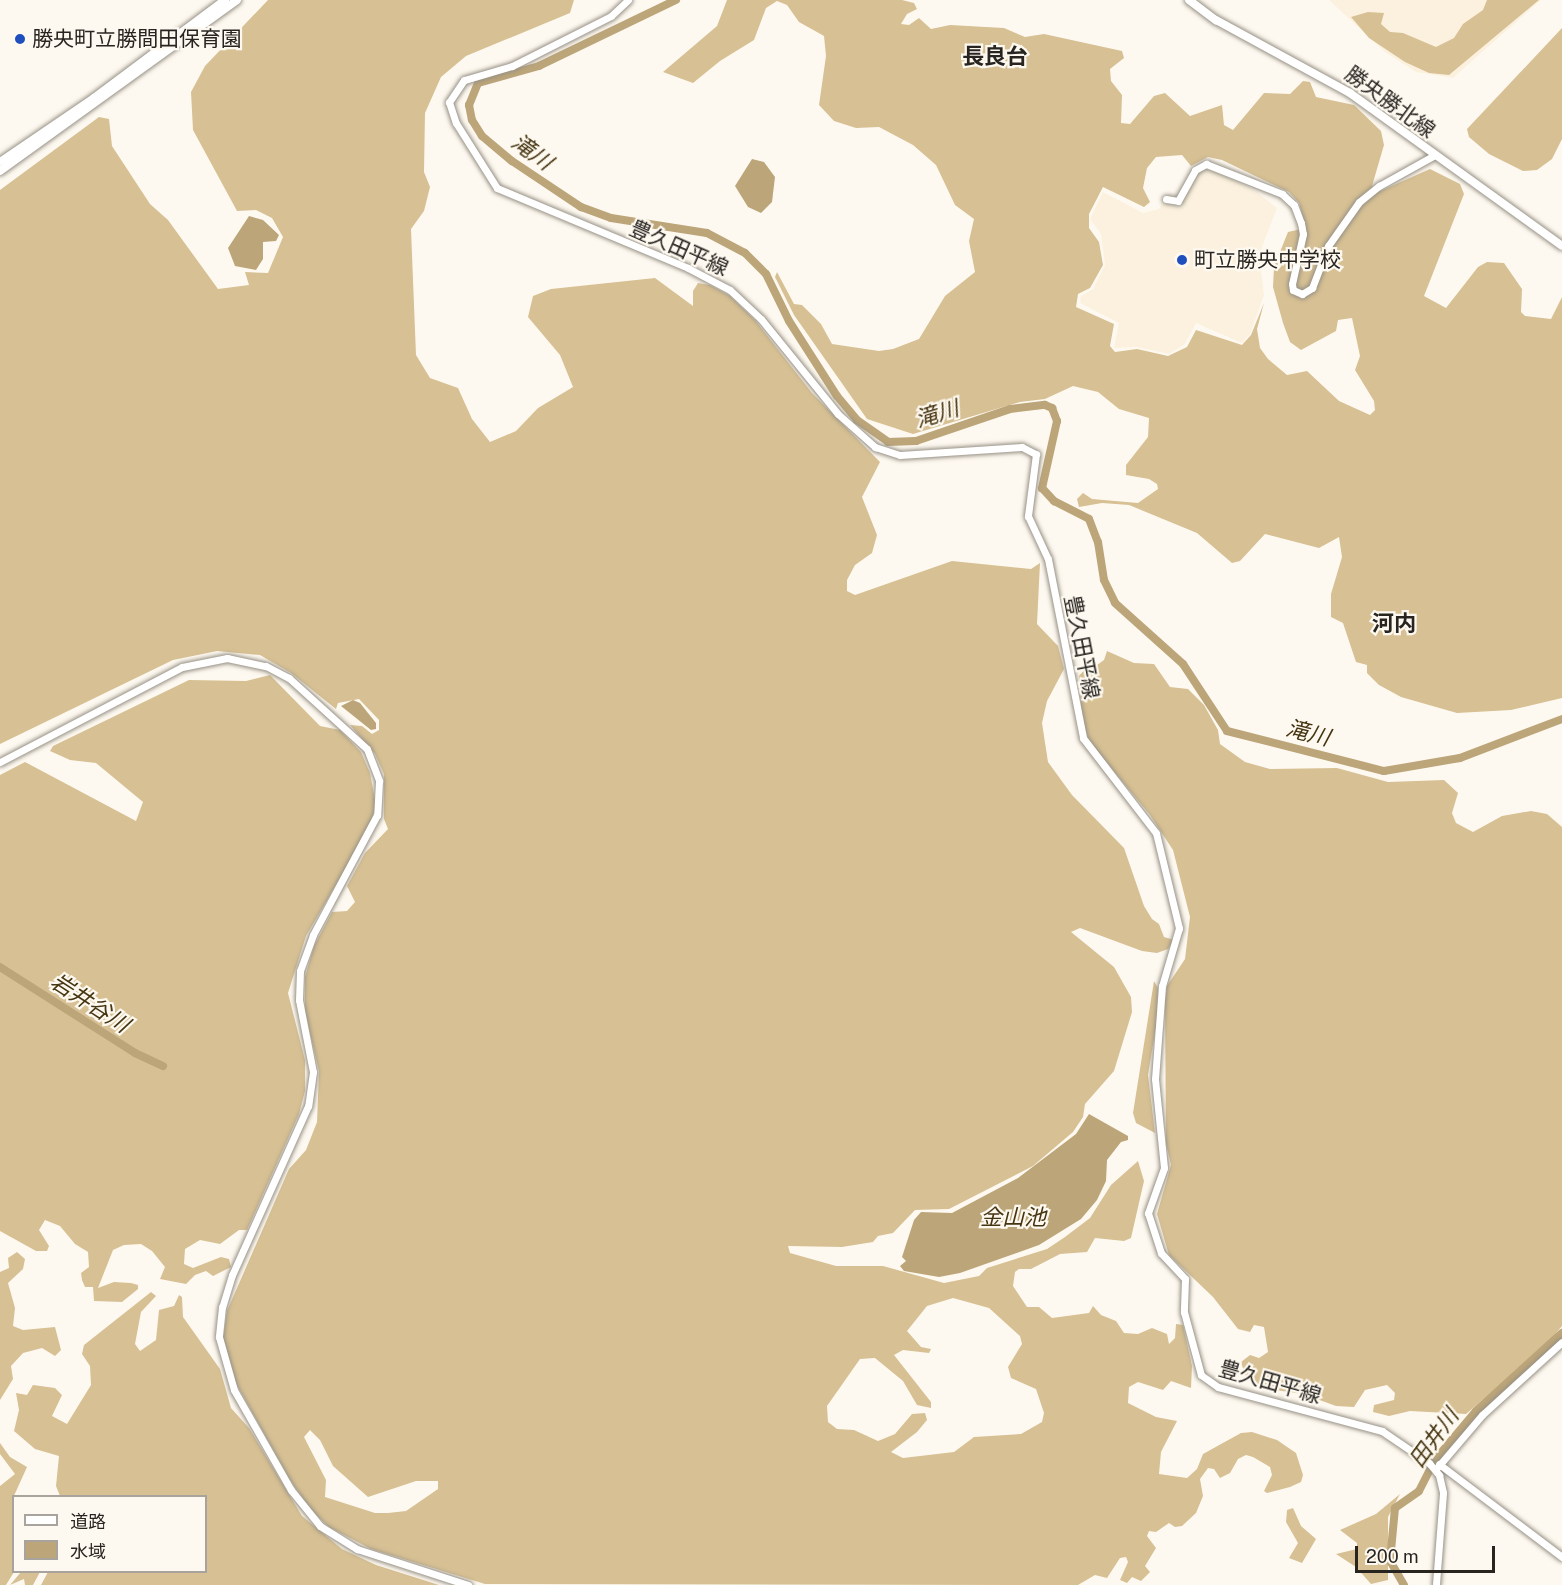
<!DOCTYPE html>
<html>
<head>
<meta charset="utf-8">
<style>
  body { margin:0 }
  #map { position:relative; width:1562px; height:1585px; overflow:hidden; background:#fef9f0; font-family:"Public Sans","Noto Sans JP",sans-serif }
  div>[style] { position:absolute }
  .built>* { inset:0; background:#fbf1de }
  .forest>* { inset:0; background:#d7c093 }
  .water>* { inset:0; background:#bca579 }
  .river>* { height:8px; margin:-4px; padding:0 4px; transform-origin:4px; border-radius:4px; background:#bca579 }
  .roads { filter:drop-shadow(0 0 2px #969085) drop-shadow(0 0 2px #969085) }
  .secondary>* { height:7px; margin:-3.5px; padding:0 3.5px; transform-origin:3.5px; border-radius:3.5px; background:#fff }
  .primary>* { height:8px; margin:-4px; padding:0 4px; transform-origin:4px; border-radius:4px; background:#fff }
  .highway>* { height:8px; margin:-4px; padding:0 4px; transform-origin:4px; border-radius:4px; background:#fff }
  .dots>* { width:16px; height:16px; translate:-50% -50%; box-sizing:border-box; border:3px solid #fef9f0; border-radius:50% }
  span { translate:-50% -50%; white-space:nowrap; text-align:center; line-height:1.15; -webkit-text-stroke:4.5px #fef9f0; paint-order:stroke }
  .poi-label { font-size:21px; color:#282521 }
  .left { translate:0 -50%; text-align:left }
  .street-label { font-size:21px; color:#282521 }
  .neighbourhood-label { font-size:22px; color:#282521; font-weight:700 }
  .water-label { font-size:22px; color:#463511; font-style:italic }
  .legend { position:absolute; left:12px; top:1495px; width:195px; height:78px; box-sizing:border-box; background:#fef9f0; border:2px solid #a8a49d; margin:0; padding:8px 10px; list-style:none; font-size:18px; color:#282521 }
  .legend li { display:flex; align-items:center; gap:12px; height:30px }
  .legend b { width:30px; border:2px solid #a8a49d }
  .scale { position:absolute; left:1355px; top:1546px; width:140px; height:27px; box-sizing:border-box; border:3px solid #282521; border-top:0; padding-left:8px; font-size:18px; line-height:21px; white-space:nowrap; color:#282521; -webkit-text-stroke:4px #fef9f0; paint-order:stroke }
</style>
</head>
<body>
<div id="map">
  <div class="built">
    <i style="clip-path:polygon(1329px 0,1541px 0,1453px 78px,1416px 72px,1385px 52px)"></i>
    <i style="clip-path:polygon(1209px 167px,1257px 192px,1277px 208px,1259px 255px,1264px 295px,1250px 334px,1242px 343px,1196px 323px,1185px 344px,1169px 354px,1137px 347px,1114px 348px,1119px 323px,1080px 303px,1081px 296px,1093px 289px,1105px 265px,1101px 234px,1090px 219px,1103px 192px,1143px 213px,1159px 209px,1164px 201px,1177px 207px,1193px 177px,1202px 168px)"></i>
  </div>
  <div class="forest">
    <i style="clip-path:polygon(evenodd,268px 0,574px 0,570px 13px,466px 56px,441px 77px,425px 113px,424px 172px,430px 187px,424px 211px,411px 229px,416px 355px,430px 378px,458px 388px,472px 419px,490px 442px,516px 431px,538px 408px,573px 387px,560px 355px,528px 317px,533px 296px,551px 289px,655px 278px,693px 306px,693px 291px,698px 283px,710px 285px,730px 296px,755px 320px,812px 393px,880px 462px,862px 497px,877px 535px,872px 553px,855px 565px,847px 580px,847px 591px,855px 595px,952px 561px,1031px 569px,1040px 563px,1037px 624px,1058px 646px,1064px 669px,1047px 701px,1042px 723px,1048px 762px,1072px 795px,1124px 848px,1144px 906px,1152px 919px,1159px 924px,1164px 937px,1174px 940px,1168px 949px,1157px 953px,1142px 951px,1080px 928px,1071px 932px,1114px 967px,1131px 997px,1132px 1012px,1114px 1071px,1085px 1104px,1083px 1117px,1073px 1132px,1033px 1166px,949px 1209px,915px 1210px,893px 1233px,878px 1236px,873px 1242px,842px 1247px,788px 1246px,790px 1253px,836px 1266px,883px 1266px,944px 1283px,979px 1276px,987px 1268px,1047px 1249px,1065px 1237px,1090px 1218px,1111px 1185px,1138px 1161px,1144px 1181px,1131px 1238px,1124px 1241px,1095px 1238px,1087px 1252px,1060px 1254px,1031px 1269px,1019px 1269px,1015px 1272px,1013px 1286px,1027px 1307px,1039px 1307px,1052px 1318px,1089px 1313px,1093px 1306px,1101px 1315px,1116px 1321px,1124px 1333px,1138px 1334px,1152px 1328px,1167px 1334px,1169px 1344px,1175px 1338px,1176px 1324px,1183px 1325px,1192px 1366px,1191px 1388px,1171px 1381px,1163px 1390px,1138px 1382px,1129px 1387px,1128px 1403px,1156px 1417px,1177px 1421px,1161px 1452px,1159px 1474px,1187px 1478px,1197px 1469px,1203px 1454px,1241px 1433px,1252px 1432px,1277px 1440px,1296px 1453px,1303px 1475px,1301px 1482px,1290px 1487px,1267px 1493px,1264px 1491px,1272px 1475px,1270px 1467px,1253px 1457px,1246px 1455px,1238px 1459px,1230px 1473px,1220px 1478px,1214px 1469px,1208px 1468px,1200px 1479px,1203px 1496px,1196px 1513px,1182px 1526px,1175px 1527px,1169px 1523px,1156px 1532px,1149px 1531px,1147px 1536px,1156px 1548px,1145px 1566px,1150px 1572px,1141px 1581px,1132px 1577px,1127px 1583px,1120px 1580px,1128px 1562px,1126px 1557px,1120px 1558px,1107px 1578px,1095px 1575px,1078px 1585px,485px 1584px,371px 1549px,329px 1527px,310px 1509px,290px 1480px,238px 1387px,226px 1362px,223px 1338px,227px 1311px,289px 1169px,306px 1150px,317px 1122px,319px 1071px,305px 1012px,305px 977px,314px 946px,332px 912px,347px 911px,355px 902px,347px 886px,365px 853px,388px 829px,384px 819px,384px 774px,375px 754px,350px 725px,362px 726px,372px 734px,379px 730px,379px 720px,359px 699px,338px 703px,336px 709px,291px 673px,260px 655px,217px 651px,173px 660px,0 744px,0 190px,99px 117px,109px 119px,112px 146px,150px 204px,168px 220px,218px 289px,249px 285px,245px 272px,268px 273px,283px 237px,272px 218px,256px 210px,237px 211px,193px 130px,191px 92px,205px 66px,268px 0,953px 1298px,989px 1308px,1020px 1336px,1022px 1344px,1008px 1367px,1011px 1378px,1036px 1389px,1044px 1413px,1042px 1422px,1021px 1434px,974px 1437px,954px 1452px,903px 1458px,891px 1452px,917px 1432px,927px 1420px,925px 1413px,912px 1414px,895px 1434px,878px 1441px,854px 1430px,837px 1429px,828px 1422px,827px 1406px,860px 1359px,875px 1358px,903px 1381px,917px 1405px,931px 1408px,931px 1402px,894px 1355px,903px 1350px,929px 1353px,931px 1349px,921px 1347px,907px 1331px,927px 1306px,953px 1298px,268px 0,310px 1430px,320px 1440px,333px 1466px,368px 1497px,416px 1481px,438px 1481px,438px 1489px,406px 1511px,388px 1513px,375px 1513px,325px 1497px,326px 1480px,304px 1437px,310px 1430px)"></i>
    <i style="clip-path:polygon(evenodd,727px 0,902px 0,914px 3px,917px 9px,907px 14px,901px 24px,909px 25px,919px 18px,931px 29px,950px 25px,1004px 28px,1025px 37px,1044px 34px,1122px 51px,1124px 58px,1110px 69px,1111px 81px,1122px 95px,1121px 123px,1130px 124px,1154px 96px,1165px 93px,1190px 116px,1222px 105px,1224px 125px,1233px 130px,1264px 93px,1290px 94px,1303px 81px,1310px 82px,1316px 97px,1354px 105px,1381px 131px,1384px 145px,1372px 186px,1378px 192px,1430px 169px,1460px 184px,1464px 194px,1424px 296px,1446px 308px,1478px 267px,1487px 262px,1504px 263px,1522px 289px,1521px 312px,1525px 316px,1551px 319px,1562px 297px,1562px 698px,1511px 710px,1457px 713px,1401px 697px,1379px 685px,1367px 673px,1367px 665px,1356px 662px,1343px 623px,1331px 617px,1331px 594px,1342px 557px,1339px 537px,1319px 548px,1265px 534px,1240px 561px,1232px 563px,1197px 533px,1129px 505px,1102px 503px,1079px 507px,1077px 499px,1083px 493px,1092px 499px,1138px 503px,1158px 489px,1157px 484px,1149px 479px,1126px 475px,1126px 465px,1148px 437px,1149px 418px,1119px 409px,1098px 392px,1073px 386px,1045px 399px,1020px 402px,913px 434px,867px 419px,794px 315px,775px 277px,777px 272px,794px 304px,802px 305px,821px 324px,832px 344px,879px 351px,893px 349px,919px 339px,945px 296px,975px 272px,969px 241px,974px 219px,955px 205px,936px 165px,913px 145px,879px 127px,856px 128px,834px 121px,819px 105px,826px 56px,824px 36px,799px 22px,787px 5px,777px 1px,766px 8px,754px 40px,720px 61px,693px 83px,663px 72px,717px 26px,727px 0,1182px 155px,1191px 166px,1208px 157px,1222px 160px,1289px 192px,1299px 203px,1306px 228px,1288px 232px,1274px 267px,1273px 287px,1283px 323px,1290px 342px,1301px 350px,1336px 331px,1338px 320px,1352px 318px,1360px 356px,1355px 370px,1374px 401px,1375px 410px,1370px 415px,1339px 401px,1307px 371px,1287px 375px,1268px 359px,1260px 348px,1257px 329px,1264px 303px,1251px 335px,1242px 345px,1196px 330px,1187px 347px,1168px 356px,1137px 349px,1115px 352px,1110px 346px,1114px 324px,1076px 307px,1078px 294px,1090px 288px,1103px 265px,1099px 242px,1089px 228px,1089px 214px,1103px 187px,1144px 207px,1150px 202px,1143px 188px,1147px 168px,1156px 157px,1182px 155px)"></i>
    <i style="clip-path:polygon(1487px 0,1539px 0,1449px 75px,1429px 73px,1405px 62px,1369px 38px,1351px 17px,1368px 12px,1384px 13px,1381px 24px,1390px 32px,1403px 33px,1436px 47px,1454px 38px,1463px 24px,1483px 10px)"></i>
    <i style="clip-path:polygon(1562px 28px,1562px 139px,1552px 159px,1537px 170px,1523px 171px,1489px 154px,1469px 137px,1467px 129px)"></i>
    <i style="clip-path:polygon(1107px 651px,1134px 663px,1154px 664px,1170px 687px,1188px 689px,1204px 705px,1218px 730px,1220px 744px,1245px 762px,1270px 769px,1337px 768px,1388px 782px,1444px 780px,1458px 793px,1452px 813px,1456px 823px,1473px 832px,1502px 816px,1531px 811px,1547px 814px,1562px 827px,1562px 1326px,1545px 1346px,1466px 1414px,1410px 1411px,1389px 1416px,1373px 1412px,1374px 1405px,1394px 1400px,1395px 1393px,1387px 1385px,1365px 1390px,1354px 1407px,1336px 1406px,1303px 1394px,1262px 1388px,1245px 1375px,1241px 1362px,1250px 1355px,1259px 1358px,1268px 1352px,1264px 1327px,1254px 1325px,1250px 1332px,1238px 1329px,1213px 1297px,1169px 1255px,1157px 1214px,1171px 1165px,1166px 1143px,1165px 1001px,1167px 986px,1185px 959px,1190px 917px,1173px 850px,1150px 815px,1089px 741px,1082px 718px,1079px 676px,1091px 662px,1097px 665px,1104px 660px)"></i>
    <i style="clip-path:polygon(270px 675px,320px 726px,340px 730px,361px 752px,370px 773px,376px 805px,369px 828px,306px 936px,288px 993px,305px 1060px,305px 1091px,299px 1114px,247px 1230px,239px 1230px,220px 1244px,200px 1240px,185px 1249px,184px 1264px,193px 1268px,221px 1257px,229px 1259px,231px 1267px,213px 1276px,206px 1271px,195px 1275px,186px 1284px,160px 1279px,165px 1267px,152px 1251px,141px 1244px,124px 1245px,113px 1250px,98px 1288px,114px 1282px,131px 1283px,138px 1285px,138px 1289px,122px 1302px,94px 1301px,93px 1287px,85px 1287px,82px 1280px,81px 1273px,89px 1267px,88px 1252px,75px 1244px,60px 1226px,45px 1220px,39px 1230px,49px 1246px,47px 1251px,36px 1251px,0 1231px,0 775px,25px 762px,136px 821px,143px 802px,96px 763px,70px 760px,50px 751px,53px 746px,189px 680px,246px 681px)"></i>
    <i style="clip-path:polygon(1154px 981px,1158px 988px,1157px 1020px,1148px 1075px,1155px 1133px,1136px 1123px,1133px 1113px)"></i>
    <i style="clip-path:polygon(17px 1252px,25px 1259px,23px 1269px,8px 1283px,15px 1308px,13px 1326px,23px 1330px,55px 1327px,61px 1350px,55px 1356px,42px 1348px,23px 1353px,11px 1366px,13px 1379px,0 1400px,0 1272px,9px 1268px,8px 1258px)"></i>
    <i style="clip-path:polygon(151px 1292px,156px 1296px,141px 1312px,135px 1344px,140px 1351px,156px 1340px,159px 1310px,174px 1306px,179px 1295px,182px 1297px,183px 1317px,220px 1369px,231px 1408px,249px 1428px,302px 1516px,342px 1549px,376px 1565px,439px 1585px,41px 1585px,48px 1572px,206px 1572px,206px 1496px,60px 1496px,56px 1486px,59px 1456px,35px 1449px,14px 1431px,19px 1410px,16px 1393px,27px 1395px,33px 1385px,55px 1388px,62px 1395px,52px 1416px,67px 1424px,91px 1385px,90px 1366px,82px 1354px,84px 1345px)"></i>
    <i style="clip-path:polygon(0 1443px,10px 1457px,27px 1467px,13px 1498px,14px 1572px,6px 1585px,0 1585px,0 1486px,15px 1474px,0 1454px)"></i>
    <i style="clip-path:polygon(1400px 1494px,1388px 1517px,1388px 1580px,1371px 1584px,1356px 1567px,1336px 1554px,1357px 1549px,1357px 1543px,1340px 1530px,1376px 1514px)"></i>
    <i style="clip-path:polygon(1293px 1508px,1301px 1526px,1316px 1539px,1302px 1563px,1289px 1558px,1298px 1543px,1286px 1522px,1287px 1510px)"></i>
    <i style="clip-path:polygon(21px 1572px,40px 1572px,33px 1585px,25px 1585px,24px 1579px,10px 1585px)"></i>
  </div>
  <div class="water">
    <i style="clip-path:polygon(752px 159px,764px 162px,775px 177px,772px 202px,761px 213px,748px 207px,735px 186px)"></i>
    <i style="clip-path:polygon(249px 216px,263px 220px,279px 235px,276px 241px,263px 242px,263px 259px,256px 270px,235px 266px,228px 248px)"></i>
    <i style="clip-path:polygon(353px 700px,360px 703px,376px 723px,376px 729px,371px 730px,341px 706px)"></i>
    <i style="clip-path:polygon(1089px 1114px,1128px 1136px,1128px 1140px,1121px 1142px,1107px 1160px,1106px 1181px,1097px 1200px,1081px 1219px,1039px 1245px,960px 1273px,939px 1277px,904px 1271px,900px 1266px,906px 1261px,902px 1257px,914px 1220px,921px 1212px,952px 1213px,1018px 1178px,1076px 1134px)"></i>
  </div>
  <div class="river">
    <i style="left:676px;top:0;width:152px;rotate:154.3deg"></i>
    <i style="left:539px;top:66px;width:63px;rotate:164.4deg"></i>
    <i style="left:478px;top:83px;width:24px;rotate:112deg"></i>
    <i style="left:469px;top:105px;width:15px;rotate:79deg"></i>
    <i style="left:472px;top:120px;width:19px;rotate:58deg"></i>
    <i style="left:482px;top:136px;width:39px;rotate:40deg"></i>
    <i style="left:512px;top:161px;width:83px;rotate:33.7deg"></i>
    <i style="left:581px;top:207px;width:32px;rotate:20deg"></i>
    <i style="left:611px;top:218px;width:97px;rotate:8.9deg"></i>
    <i style="left:707px;top:233px;width:43px;rotate:27.8deg"></i>
    <i style="left:745px;top:253px;width:30px;rotate:45deg"></i>
    <i style="left:766px;top:274px;width:52px;rotate:63.9deg"></i>
    <i style="left:789px;top:321px;width:89px;rotate:57.4deg"></i>
    <i style="left:837px;top:396px;width:31px;rotate:50deg"></i>
    <i style="left:857px;top:420px;width:38px;rotate:35deg"></i>
    <i style="left:888px;top:442px;width:28px;rotate:-2deg"></i>
    <i style="left:916px;top:441px;width:99px;rotate:-18.8deg"></i>
    <i style="left:1010px;top:409px;width:35px;rotate:-7deg"></i>
    <i style="left:1045px;top:405px;width:8px;rotate:23deg"></i>
    <i style="left:1052px;top:408px;width:14px;rotate:69deg"></i>
    <i style="left:1057px;top:421px;width:69px;rotate:102.6deg"></i>
    <i style="left:1042px;top:488px;width:18px;rotate:47deg"></i>
    <i style="left:1054px;top:501px;width:39px;rotate:27deg"></i>
    <i style="left:1089px;top:519px;width:25px;rotate:69deg"></i>
    <i style="left:1098px;top:542px;width:38px;rotate:81deg"></i>
    <i style="left:1104px;top:580px;width:25px;rotate:64deg"></i>
    <i style="left:1115px;top:603px;width:91px;rotate:41.9deg"></i>
    <i style="left:1183px;top:664px;width:80px;rotate:56.7deg"></i>
    <i style="left:1227px;top:731px;width:162px;rotate:14.3deg"></i>
    <i style="left:1384px;top:771px;width:77px;rotate:-9.7deg"></i>
    <i style="left:1460px;top:758px;width:109px;rotate:-20.9deg"></i>
    <i style="left:0;top:967px;width:160px;rotate:32.5deg"></i>
    <i style="left:135px;top:1053px;width:31px;rotate:25deg"></i>
    <i style="left:1404px;top:1585px;width:28px;rotate:-120deg"></i>
    <i style="left:1390px;top:1561px;width:53px;rotate:-84.6deg"></i>
    <i style="left:1395px;top:1508px;width:29px;rotate:-35deg"></i>
    <i style="left:1419px;top:1491px;width:34px;rotate:-63deg"></i>
    <i style="left:1434px;top:1461px;width:65px;rotate:-50deg"></i>
    <i style="left:1476px;top:1411px;width:116px;rotate:-42.2deg"></i>
  </div>
  <div class="roads">
    <div class="secondary">
      <i style="left:628px;top:0;width:23px;rotate:137deg"></i>
      <i style="left:611px;top:16px;width:111px;rotate:153.2deg"></i>
      <i style="left:512px;top:66px;width:50px;rotate:163.7deg"></i>
      <i style="left:464px;top:80px;width:27px;rotate:124deg"></i>
      <i style="left:449px;top:102px;width:22px;rotate:72deg"></i>
      <i style="left:456px;top:123px;width:77px;rotate:57.8deg"></i>
      <i style="left:497px;top:188px;width:207px;rotate:22.7deg"></i>
      <i style="left:688px;top:268px;width:47px;rotate:27.6deg"></i>
      <i style="left:730px;top:290px;width:42px;rotate:43.1deg"></i>
      <i style="left:761px;top:319px;width:122px;rotate:51deg"></i>
      <i style="left:838px;top:414px;width:50px;rotate:41.7deg"></i>
      <i style="left:875px;top:447px;width:26px;rotate:18deg"></i>
      <i style="left:900px;top:455px;width:122px;rotate:-3.8deg"></i>
      <i style="left:1022px;top:447px;width:16px;rotate:27deg"></i>
      <i style="left:1036px;top:454px;width:63px;rotate:97.4deg"></i>
      <i style="left:1028px;top:516px;width:47px;rotate:65.1deg"></i>
      <i style="left:1048px;top:559px;width:182px;rotate:78.9deg"></i>
      <i style="left:1083px;top:738px;width:120px;rotate:52.5deg"></i>
      <i style="left:1156px;top:833px;width:98px;rotate:76.4deg"></i>
      <i style="left:1179px;top:928px;width:60px;rotate:106.3deg"></i>
      <i style="left:1162px;top:986px;width:93px;rotate:94.3deg"></i>
      <i style="left:1155px;top:1079px;width:89px;rotate:84.2deg"></i>
      <i style="left:1164px;top:1168px;width:48px;rotate:109.6deg"></i>
      <i style="left:1148px;top:1213px;width:42px;rotate:72deg"></i>
      <i style="left:1161px;top:1253px;width:35px;rotate:47deg"></i>
      <i style="left:1185px;top:1279px;width:33px;rotate:92deg"></i>
      <i style="left:1184px;top:1312px;width:65px;rotate:74.9deg"></i>
      <i style="left:1201px;top:1375px;width:21px;rotate:35deg"></i>
      <i style="left:1218px;top:1387px;width:170px;rotate:15deg"></i>
      <i style="left:1382px;top:1431px;width:57px;rotate:34.2deg"></i>
      <i style="left:1429px;top:1463px;width:16px;rotate:50deg"></i>
      <i style="left:1439px;top:1475px;width:18px;rotate:77deg"></i>
      <i style="left:1443px;top:1493px;width:92px;rotate:94.4deg"></i>
      <i style="left:1166px;top:199px;width:12px;rotate:9deg"></i>
      <i style="left:1178px;top:201px;width:35px;rotate:-61deg"></i>
      <i style="left:1195px;top:170px;width:13px;rotate:-29deg"></i>
      <i style="left:1206px;top:164px;width:82px;rotate:21.5deg"></i>
      <i style="left:1282px;top:194px;width:16px;rotate:43deg"></i>
      <i style="left:1294px;top:205px;width:19px;rotate:69deg"></i>
      <i style="left:1301px;top:223px;width:11px;rotate:80deg"></i>
      <i style="left:1303px;top:234px;width:51px;rotate:102.4deg"></i>
      <i style="left:1292px;top:284px;width:6px;rotate:81deg"></i>
      <i style="left:1293px;top:290px;width:10px;rotate:24deg"></i>
      <i style="left:1302px;top:294px;width:12px;rotate:-31deg"></i>
      <i style="left:1312px;top:288px;width:45px;rotate:-69.1deg"></i>
      <i style="left:1328px;top:246px;width:54px;rotate:-54.8deg"></i>
      <i style="left:1359px;top:202px;width:26px;rotate:-39deg"></i>
      <i style="left:1379px;top:186px;width:62px;rotate:-29.1deg"></i>
      <i style="left:0;top:762px;width:205px;rotate:-27.6deg"></i>
      <i style="left:182px;top:667px;width:46px;rotate:-11.3deg"></i>
      <i style="left:227px;top:658px;width:40px;rotate:12deg"></i>
      <i style="left:266px;top:666px;width:26px;rotate:28deg"></i>
      <i style="left:289px;top:678px;width:105px;rotate:42.3deg"></i>
      <i style="left:367px;top:749px;width:34px;rotate:69deg"></i>
      <i style="left:379px;top:781px;width:34px;rotate:93deg"></i>
      <i style="left:377px;top:815px;width:136px;rotate:118.1deg"></i>
      <i style="left:313px;top:935px;width:38px;rotate:110deg"></i>
      <i style="left:300px;top:971px;width:29px;rotate:92deg"></i>
      <i style="left:299px;top:1000px;width:73px;rotate:79deg"></i>
      <i style="left:313px;top:1072px;width:34px;rotate:98deg"></i>
      <i style="left:308px;top:1106px;width:185px;rotate:114.2deg"></i>
      <i style="left:232px;top:1275px;width:34px;rotate:107deg"></i>
      <i style="left:222px;top:1307px;width:30px;rotate:96deg"></i>
      <i style="left:219px;top:1337px;width:55px;rotate:74.2deg"></i>
      <i style="left:234px;top:1390px;width:115px;rotate:60.3deg"></i>
      <i style="left:291px;top:1490px;width:46px;rotate:51.1deg"></i>
      <i style="left:320px;top:1526px;width:44px;rotate:31.9deg"></i>
      <i style="left:357px;top:1549px;width:117px;rotate:18deg"></i>
      <i style="left:1439px;top:1464px;width:154px;rotate:37.1deg"></i>
      <i style="left:1436px;top:1469px;width:71px;rotate:-49.6deg"></i>
      <i style="left:1482px;top:1415px;width:108px;rotate:-42.4deg"></i>
    </div>
    <div class="primary">
      <i style="left:1189px;top:0;width:34px;rotate:37deg"></i>
      <i style="left:1216px;top:20px;width:153px;rotate:28.6deg"></i>
      <i style="left:1350px;top:93px;width:261px;rotate:35.8deg"></i>
    </div>
    <div class="highway">
      <i style="left:0;top:162px;width:114px;rotate:-34.2deg"></i>
      <i style="left:94px;top:98px;width:164px;rotate:-36.8deg"></i>
      <i style="left:0;top:171px;width:292px;rotate:-35.8deg"></i>
    </div>
  </div>
  <div class="dots">
    <i style="left:20px;top:39px;background:#1f4fbd"></i>
    <i style="left:1182px;top:260px;background:#1f4fbd"></i>
  </div>
  <div class="poi-label">
    <span class="left" style="left:32px;top:39px">勝央町立勝間田保育園</span>
    <span class="left" style="left:1194px;top:260px">町立勝央中学校</span>
  </div>
  <div class="street-label">
    <span style="left:1390px;top:102px;rotate:36deg">勝央勝北線</span>
    <span style="left:679px;top:248px;rotate:24deg">豊久田平線</span>
    <span style="left:1082px;top:647px;rotate:79deg">豊久田平線</span>
    <span style="left:1270px;top:1382px;rotate:16deg">豊久田平線</span>
  </div>
  <div class="neighbourhood-label">
    <span style="left:995px;top:57px">長良台</span>
    <span style="left:1394px;top:624px">河内</span>
  </div>
  <div class="water-label">
    <span style="left:532px;top:152px;rotate:36deg">滝川</span>
    <span style="left:937px;top:414px;rotate:-17deg">滝川</span>
    <span style="left:1308px;top:733px;rotate:14deg">滝川</span>
    <span style="left:90px;top:1003px;rotate:33deg">岩井谷川</span>
    <span style="left:1013px;top:1218px">金山池</span>
    <span style="left:1434px;top:1438px;rotate:-54deg">田井川</span>
  </div>
  <ul class="legend">
  <li><b style="height:8px;background:#fff"></b>道路</li>
  <li><b style="height:16px;background:#bca579"></b>水域</li>
  </ul>
  <div class="scale">200 m</div>
</div>
</body>
</html>
